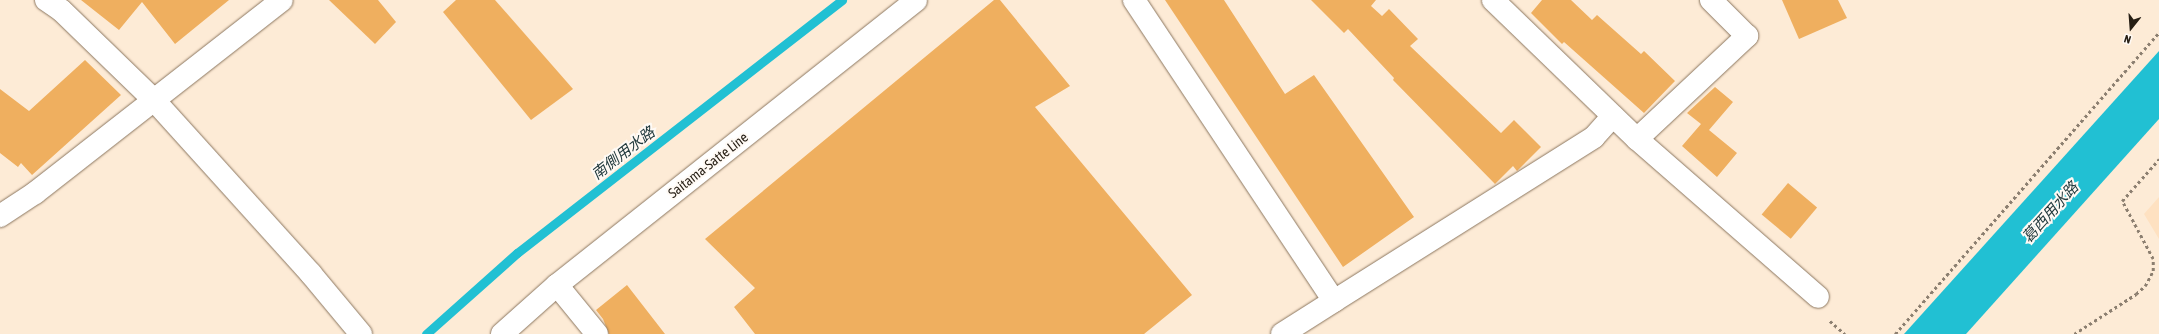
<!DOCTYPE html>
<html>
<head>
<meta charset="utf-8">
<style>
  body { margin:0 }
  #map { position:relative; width:2159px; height:334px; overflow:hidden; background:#fdebd6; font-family:"Asap Condensed","Noto Sans JP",sans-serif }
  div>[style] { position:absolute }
  .built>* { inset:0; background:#fee1c1 }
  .water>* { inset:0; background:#21c0d3 }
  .stream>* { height:9px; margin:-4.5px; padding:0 4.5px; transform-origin:4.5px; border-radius:4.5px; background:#21c0d3 }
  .building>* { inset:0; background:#efaf5f; transform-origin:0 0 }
  .path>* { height:2.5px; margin-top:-1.25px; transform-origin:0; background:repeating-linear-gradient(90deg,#8c7f70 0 3px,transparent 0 6px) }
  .roads { filter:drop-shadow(0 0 1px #8b765f) drop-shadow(0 0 1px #8b765f) }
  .street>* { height:22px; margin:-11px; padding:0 11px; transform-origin:11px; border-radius:11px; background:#fff }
  .primary>* { height:22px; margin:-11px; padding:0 11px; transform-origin:11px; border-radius:11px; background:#fff }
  span { translate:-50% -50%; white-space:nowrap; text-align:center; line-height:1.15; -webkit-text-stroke:4px #fffaf5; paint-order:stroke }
  .street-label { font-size:14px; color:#261e14 }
  .water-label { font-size:15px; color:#223a3d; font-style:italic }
  .north { position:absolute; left:2111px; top:8px; width:40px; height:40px; -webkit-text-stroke:3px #fffaf5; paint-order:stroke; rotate:197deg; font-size:11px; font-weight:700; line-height:16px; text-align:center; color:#261e14 }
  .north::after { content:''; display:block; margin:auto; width:14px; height:18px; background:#261e14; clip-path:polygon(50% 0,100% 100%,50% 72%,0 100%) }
</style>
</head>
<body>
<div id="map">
  <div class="built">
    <i style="clip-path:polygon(2159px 197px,2159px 239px,2144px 214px)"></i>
  </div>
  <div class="water">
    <i style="clip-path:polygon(2159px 51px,2159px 119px,1966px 334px,1904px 334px)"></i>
  </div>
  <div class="stream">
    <i style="left:426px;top:334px;width:122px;rotate:-41.7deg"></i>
    <i style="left:517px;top:253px;width:412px;rotate:-37.9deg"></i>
  </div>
  <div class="building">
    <i style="clip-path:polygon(81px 0,229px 0,175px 44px,142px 2px,119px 30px)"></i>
    <i style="clip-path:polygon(329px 0,378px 0,396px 22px,375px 44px)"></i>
    <i style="clip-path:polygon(456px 0,495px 0,573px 89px,531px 120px,443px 12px)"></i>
    <i style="clip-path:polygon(994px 0,1000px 0,1070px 86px,1035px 107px,1192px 295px,1144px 334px,755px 334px,734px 307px,755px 288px,705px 239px)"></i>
    <i style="clip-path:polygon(1165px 0,1224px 0,1285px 94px,1314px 75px,1414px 217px,1343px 267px)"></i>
    <i style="clip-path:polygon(1311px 0,1376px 0,1371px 6px,1382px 16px,1389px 9px,1418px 39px,1410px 46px,1501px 133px,1514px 120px,1541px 147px,1517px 171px,1513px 166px,1495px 184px,1393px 80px,1394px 78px,1348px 29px,1344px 33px)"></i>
    <i style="clip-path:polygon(1542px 0,1571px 0,1592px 20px,1597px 15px,1641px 54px,1644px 51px,1675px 81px,1644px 113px,1564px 42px,1562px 44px,1531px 13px)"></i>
    <i style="clip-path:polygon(1782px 0,1838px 0,1847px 18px,1799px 39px)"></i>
    <i style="clip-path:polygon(85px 60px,121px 95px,32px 175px,21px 163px,18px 167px,0 153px,0 89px,29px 111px)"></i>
    <i style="clip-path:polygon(1715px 87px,1733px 102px,1709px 130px,1737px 153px,1717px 177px,1682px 146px,1701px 124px,1687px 113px)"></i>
    <i style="left:1788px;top:183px;width:38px;height:41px;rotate:40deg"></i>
    <i style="clip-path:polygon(627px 285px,665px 334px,609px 334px,603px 319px,596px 310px)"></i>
  </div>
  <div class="path">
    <i style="left:1830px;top:321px;width:20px;rotate:41deg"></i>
    <i style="left:1895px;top:334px;width:401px;rotate:-48.8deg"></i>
    <i style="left:2074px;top:334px;width:74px;rotate:-32.8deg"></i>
    <i style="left:2136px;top:294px;width:12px;rotate:-42deg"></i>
    <i style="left:2145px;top:286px;width:17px;rotate:-62deg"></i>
    <i style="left:2153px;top:271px;width:12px;rotate:-90deg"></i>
    <i style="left:2153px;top:259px;width:66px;rotate:-118.1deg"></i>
    <i style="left:2122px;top:201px;width:56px;rotate:-48.6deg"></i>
  </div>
  <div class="roads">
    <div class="street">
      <i style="left:46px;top:0;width:18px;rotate:34deg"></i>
      <i style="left:61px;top:10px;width:129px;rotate:44.1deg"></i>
      <i style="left:154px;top:100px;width:234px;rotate:47.9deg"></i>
      <i style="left:311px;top:274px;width:78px;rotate:50.2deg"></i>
      <i style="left:1134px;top:0;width:361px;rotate:56.4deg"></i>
      <i style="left:1334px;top:301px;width:307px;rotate:-32.2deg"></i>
      <i style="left:1594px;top:137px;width:28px;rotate:-48deg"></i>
      <i style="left:1493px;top:0;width:200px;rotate:44deg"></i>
      <i style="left:1637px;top:139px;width:240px;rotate:41.1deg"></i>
      <i style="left:1637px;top:139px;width:151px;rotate:-43.1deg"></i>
      <i style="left:1747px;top:36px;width:51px;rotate:-135deg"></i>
      <i style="left:0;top:216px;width:42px;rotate:-33.3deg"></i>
      <i style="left:35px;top:193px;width:313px;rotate:-38deg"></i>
      <i style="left:557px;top:285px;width:63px;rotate:50.8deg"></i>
      <i style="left:1282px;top:334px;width:62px;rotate:-32.4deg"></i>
    </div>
    <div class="primary">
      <i style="left:502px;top:334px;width:74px;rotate:-41.7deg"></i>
      <i style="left:557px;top:285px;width:458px;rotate:-38.4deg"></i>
    </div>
  </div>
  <div class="street-label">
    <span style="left:708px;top:165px;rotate:-38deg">Saitama-Satte Line</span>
  </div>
  <div class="water-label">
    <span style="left:623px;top:153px;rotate:-38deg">南側用水路</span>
    <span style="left:2050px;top:212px;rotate:-48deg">葛西用水路</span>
  </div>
  <div class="north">N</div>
</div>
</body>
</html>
